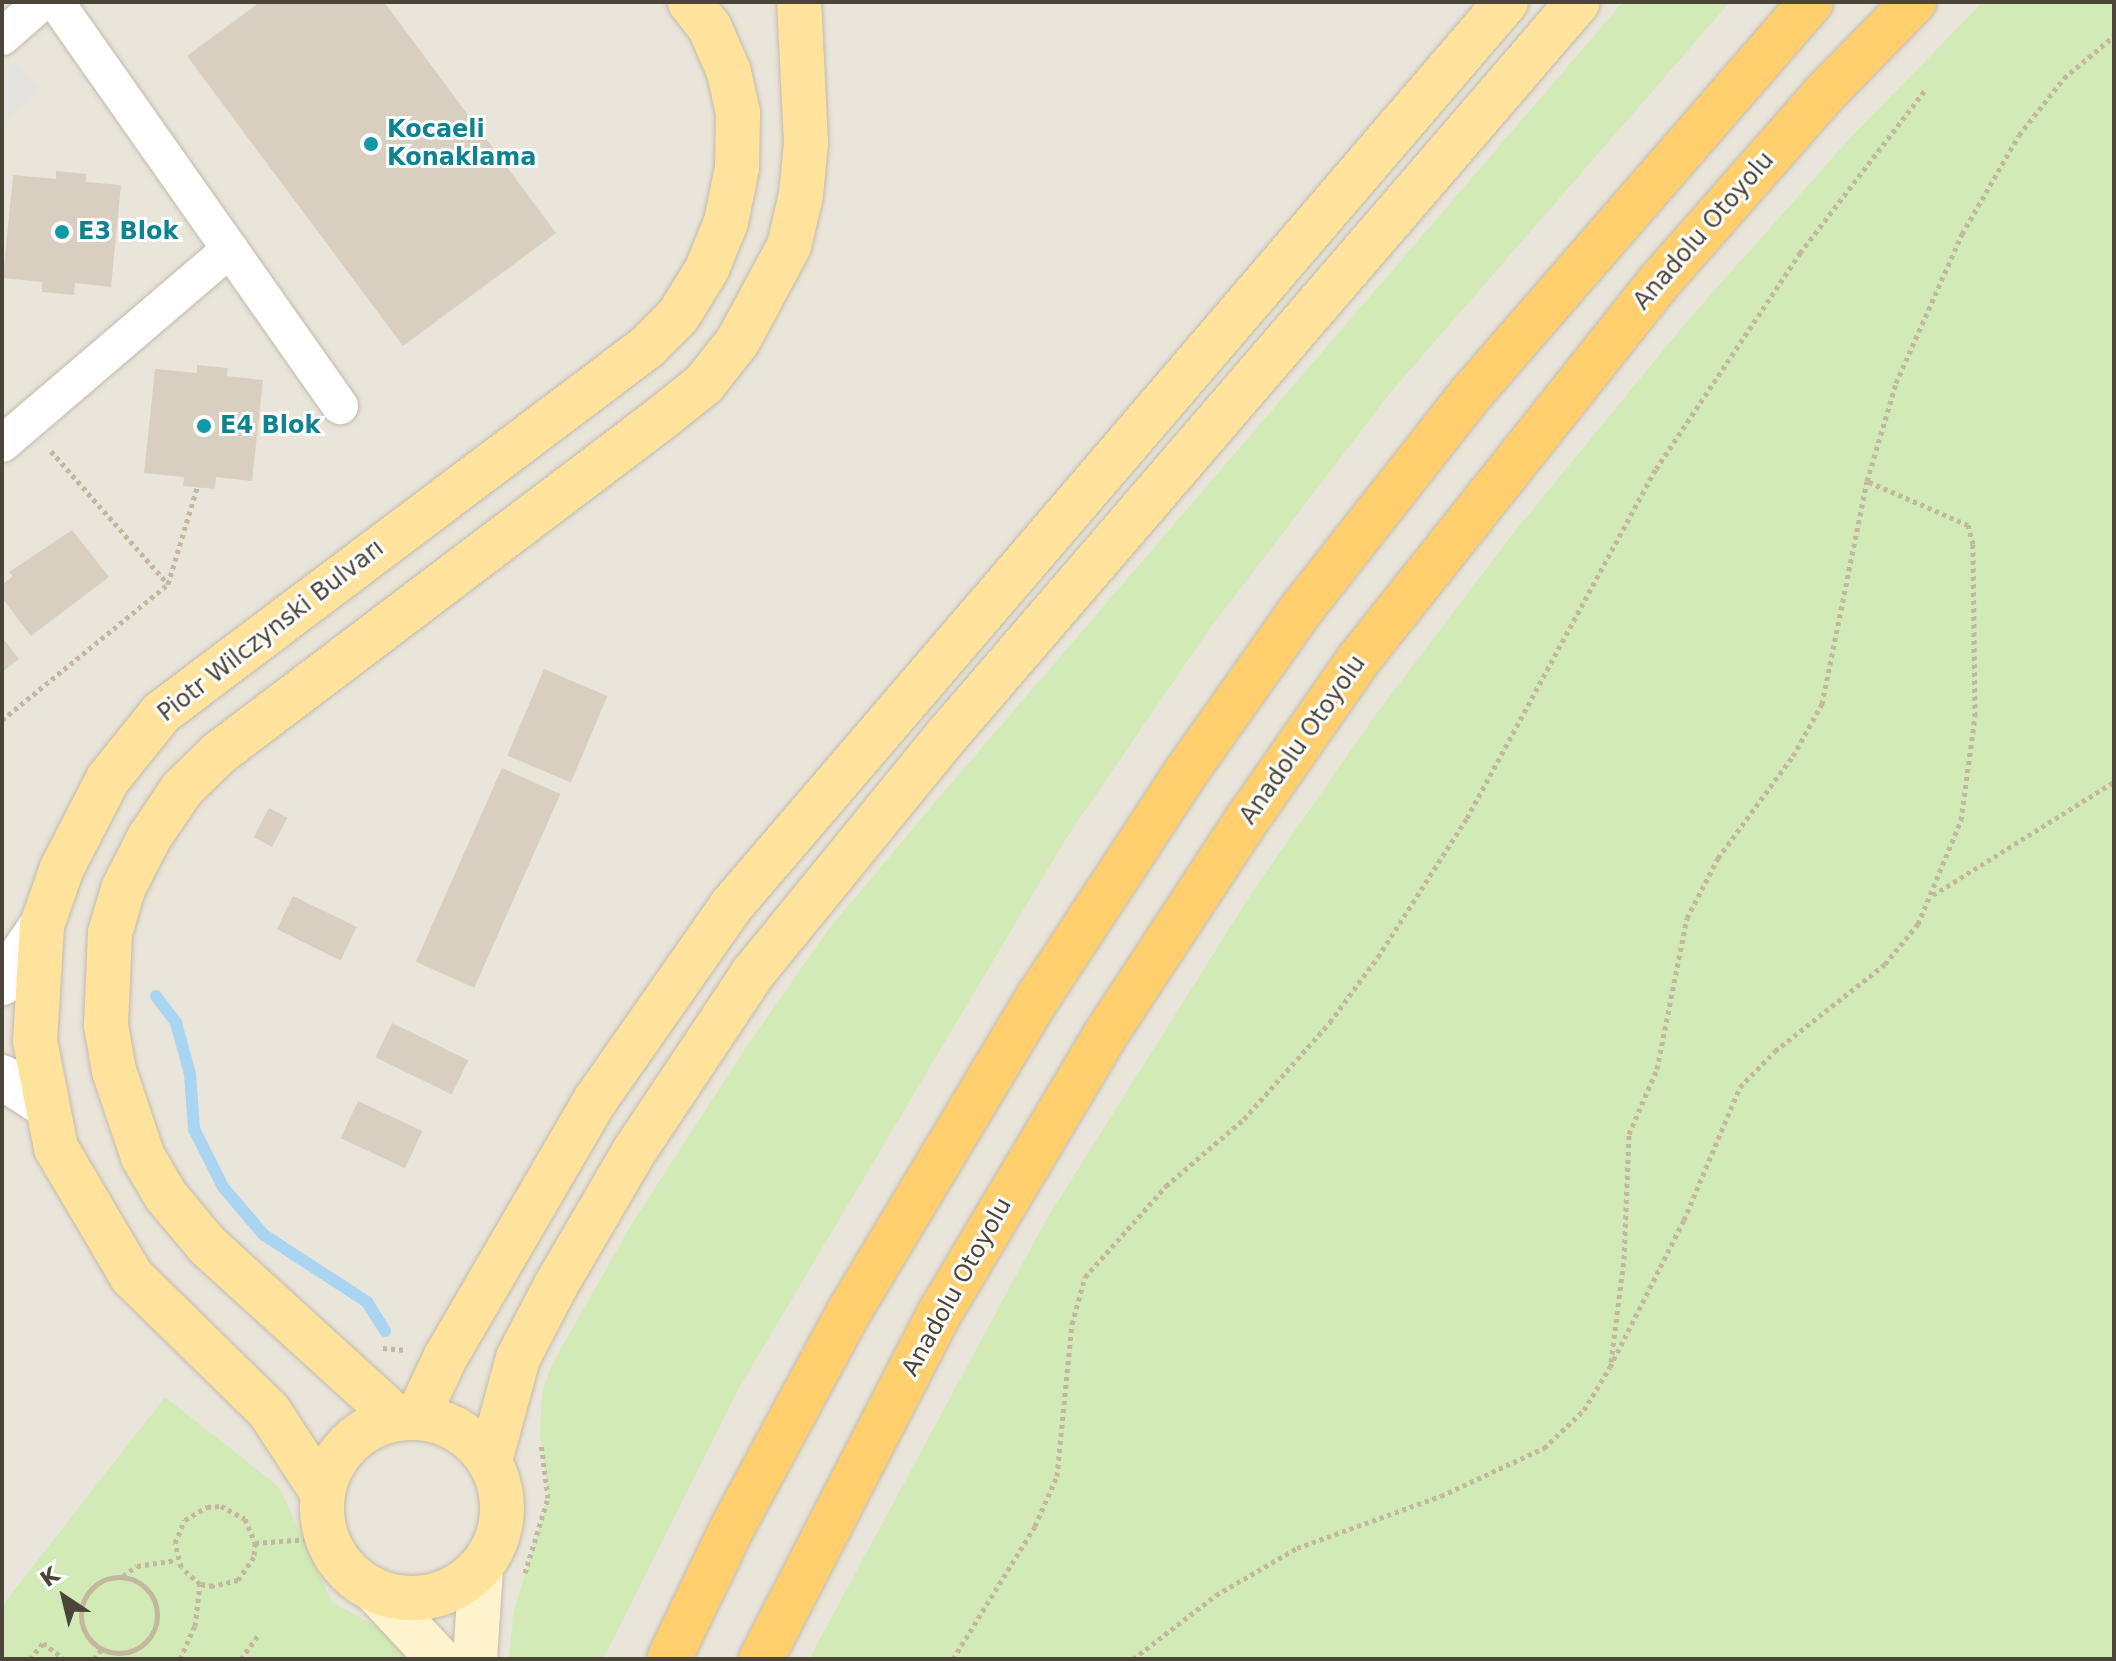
<!DOCTYPE html>
<html>
<head>
<meta charset="utf-8">
<style>
  body { margin:0 }
  #map { position:relative; width:2116px; height:1661px; overflow:hidden; background:#f6f3ec; font-family:"DejaVu Sans",sans-serif }
  div>[style] { position:absolute }
  .residential>* { inset:0; background:#eae5da; transform-origin:0 0 }
  .green>* { inset:0; background:#d2eab5 }
  .parking>* { inset:0; background:#e5e3e0 }
  .stream>* { height:12px; margin:-6px; padding:0 6px; transform-origin:6px; border-radius:6px; background:#a9d4f2 }
  .building>* { inset:0; background:#d8cfc1; transform-origin:0 0 }
  .path>* { height:5px; margin-top:-2.5px; transform-origin:0; background:repeating-linear-gradient(90deg,#c4b79f 0 4px,transparent 0 8px) }
  .path>.ring { margin:-2.5px; padding:0; box-sizing:content-box; background:none; border:5px solid #c4b79f; border-radius:50% }
  .roads { filter:drop-shadow(0 0 2px #c2bbae) drop-shadow(0 0 2px #c2bbae) }
  .minor>* { height:36px; margin:-18px; padding:0 18px; transform-origin:18px; border-radius:18px; background:#fff }
  .tertiary>* { height:44px; margin:-22px; padding:0 22px; transform-origin:22px; border-radius:22px; background:#fff }
  .secondary>* { height:44px; margin:-22px; padding:0 22px; transform-origin:22px; border-radius:22px; background:#fff3cd }
  .primary>* { height:44px; margin:-22px; padding:0 22px; transform-origin:22px; border-radius:22px; background:#ffe39c }
  .primary>.ring { margin:-22px; padding:0; box-sizing:content-box; background:none; border:44px solid #ffe39c; border-radius:50% }
  .motorway>* { height:44px; margin:-22px; padding:0 22px; transform-origin:22px; border-radius:22px; background:#ffcf6e }
  .dots>* { width:22px; height:22px; translate:-50% -50%; box-sizing:border-box; border:4px solid #fff; border-radius:50% }
  span { translate:-50% -50%; white-space:nowrap; text-align:center; line-height:1.15; -webkit-text-stroke:6px #fff; paint-order:stroke }
  .culture-label { font-size:24px; color:#0d838f; font-weight:700 }
  .left { translate:0 -50%; text-align:left }
  .street-label { font-size:24px; color:#4b4439 }
  .frame { position:absolute; inset:0; border:4px solid #4b4439; pointer-events:none }
  .north { position:absolute; left:24px; top:1557px; width:80px; height:80px; -webkit-text-stroke:6px #fff; paint-order:stroke; rotate:325deg; font-size:22px; font-weight:700; line-height:32px; text-align:center; color:#4b4439 }
  .north::after { content:''; display:block; margin:auto; width:28px; height:36px; background:#4b4439; clip-path:polygon(50% 0,100% 100%,50% 72%,0 100%) }
</style>
</head>
<body>
<div id="map">
  <div class="residential">
    <i style="left:2px;top:2px;width:2112px;height:1657px"></i>
  </div>
  <div class="green">
    <i style="clip-path:polygon(1623px 2px,1730px 2px,1390px 393px,1208px 631px,1065px 840px,739px 1388px,603px 1659px,509px 1659px,514px 1611px,548px 1498px,540px 1435px,542px 1393px,551px 1366px,633px 1222px,745px 1049px,828px 930px,931px 807px)"></i>
    <i style="clip-path:polygon(1983px 2px,2114px 2px,2114px 1659px,809px 1659px,1046px 1220px,1251px 894px,1374px 717px,1511px 536px,1688px 320px,1852px 136px)"></i>
    <i style="clip-path:polygon(165px 1397px,279px 1487px,332px 1602px,379px 1628px,407px 1659px,2px 1659px,2px 1606px)"></i>
  </div>
  <div class="parking">
    <i style="clip-path:polygon(16px 61px,41px 92px,2px 126px,2px 73px)"></i>
  </div>
  <div class="stream">
    <i style="left:156px;top:996px;width:34px;rotate:53deg"></i>
    <i style="left:176px;top:1023px;width:53px;rotate:74.6deg"></i>
    <i style="left:190px;top:1074px;width:55px;rotate:85.8deg"></i>
    <i style="left:194px;top:1129px;width:65px;rotate:63.4deg"></i>
    <i style="left:223px;top:1187px;width:63px;rotate:49.5deg"></i>
    <i style="left:264px;top:1235px;width:123px;rotate:33deg"></i>
    <i style="left:367px;top:1302px;width:34px;rotate:58deg"></i>
  </div>
  <div class="building">
    <i style="clip-path:polygon(260px 2px,384px 2px,556px 233px,403px 346px,187px 56px)"></i>
    <i style="clip-path:polygon(56px 171px,86px 174px,86px 182px,121px 185px,111px 287px,75px 283px,74px 295px,42px 292px,42px 282px,3px 278px,13px 175px,56px 179px)"></i>
    <i style="clip-path:polygon(197px 365px,228px 368px,227px 376px,263px 380px,252px 481px,216px 477px,215px 489px,183px 486px,184px 477px,144px 473px,155px 369px,197px 373px)"></i>
    <i style="clip-path:polygon(72px 530px,109px 577px,31px 636px,2px 598px,2px 585px,13px 576px,9px 572px)"></i>
    <i style="clip-path:polygon(2px 637px,19px 659px,2px 672px)"></i>
    <i style="left:544px;top:669px;width:69px;height:94px;rotate:23deg"></i>
    <i style="left:502px;top:768px;width:64px;height:212px;rotate:24deg"></i>
    <i style="left:269px;top:808px;width:21px;height:33px;rotate:28deg"></i>
    <i style="left:293px;top:896px;width:71px;height:37px;rotate:26deg"></i>
    <i style="left:392px;top:1023px;width:85px;height:38px;rotate:26deg"></i>
    <i style="left:358px;top:1101px;width:71px;height:41px;rotate:25deg"></i>
  </div>
  <div class="path">
    <i style="left:51px;top:451px;width:177px;rotate:48.7deg"></i>
    <i style="left:2px;top:720px;width:215px;rotate:-39.3deg"></i>
    <i style="left:168px;top:584px;width:100px;rotate:-73.2deg"></i>
    <i style="left:1933px;top:895px;width:213px;rotate:-32deg"></i>
    <i style="left:383px;top:1348px;width:22px;rotate:5deg"></i>
    <i style="left:1611px;top:1362px;width:104px;rotate:-82.8deg"></i>
    <i style="left:1624px;top:1259px;width:125px;rotate:-87.7deg"></i>
    <i style="left:1629px;top:1134px;width:71px;rotate:-66.7deg"></i>
    <i style="left:1657px;top:1069px;width:154px;rotate:-78.8deg"></i>
    <i style="left:1687px;top:918px;width:68px;rotate:-62.7deg"></i>
    <i style="left:1718px;top:858px;width:127px;rotate:-53.7deg"></i>
    <i style="left:1793px;top:756px;width:60px;rotate:-60.9deg"></i>
    <i style="left:1822px;top:704px;width:227px;rotate:-78.6deg"></i>
    <i style="left:1867px;top:481px;width:102px;rotate:-73.5deg"></i>
    <i style="left:1896px;top:383px;width:163px;rotate:-66.1deg"></i>
    <i style="left:1962px;top:234px;width:114px;rotate:-60.1deg"></i>
    <i style="left:2019px;top:135px;width:73px;rotate:-51.7deg"></i>
    <i style="left:2064px;top:78px;width:65px;rotate:-40deg"></i>
    <i style="left:255px;top:1543px;width:14px;rotate:94deg"></i>
    <i style="left:254px;top:1557px;width:28px;rotate:125deg"></i>
    <i style="left:238px;top:1580px;width:26px;rotate:167deg"></i>
    <i style="left:213px;top:1586px;width:13px;rotate:-171deg"></i>
    <i style="left:200px;top:1584px;width:25px;rotate:-138deg"></i>
    <i style="left:181px;top:1567px;width:25px;rotate:-104deg"></i>
    <i style="left:175px;top:1543px;width:25px;rotate:-67deg"></i>
    <i style="left:185px;top:1520px;width:26px;rotate:-31deg"></i>
    <i style="left:207px;top:1507px;width:14px;rotate:-4deg"></i>
    <i style="left:221px;top:1506px;width:27px;rotate:28deg"></i>
    <i style="left:245px;top:1519px;width:26px;rotate:67deg"></i>
    <i style="left:255px;top:1543px;width:54px;rotate:-4.2deg"></i>
    <i style="left:525px;top:1573px;width:78px;rotate:-73deg"></i>
    <i style="left:548px;top:1498px;width:55px;rotate:-97.3deg"></i>
    <i style="left:123px;top:1576px;width:17px;rotate:-36deg"></i>
    <i style="left:137px;top:1566px;width:40px;rotate:-8.5deg"></i>
    <i class="ring" style="left:81px;top:1577px;width:71px;height:71px"></i>
    <i style="left:30px;top:1659px;width:21px;rotate:-51deg"></i>
    <i style="left:43px;top:1643px;width:26px;rotate:37deg"></i>
    <i style="left:94px;top:1659px;width:13px;rotate:-51deg"></i>
    <i style="left:180px;top:1659px;width:36px;rotate:-66deg"></i>
    <i style="left:195px;top:1626px;width:42px;rotate:-83.2deg"></i>
    <i style="left:241px;top:1659px;width:31px;rotate:-54deg"></i>
    <i style="left:953px;top:1659px;width:156px;rotate:-58.3deg"></i>
    <i style="left:1035px;top:1526px;width:55px;rotate:-66.3deg"></i>
    <i style="left:1057px;top:1476px;width:153px;rotate:-84.4deg"></i>
    <i style="left:1072px;top:1324px;width:49px;rotate:-74.5deg"></i>
    <i style="left:1085px;top:1277px;width:122px;rotate:-48.3deg"></i>
    <i style="left:1166px;top:1186px;width:103px;rotate:-40.7deg"></i>
    <i style="left:1244px;top:1119px;width:130px;rotate:-48.4deg"></i>
    <i style="left:1330px;top:1022px;width:81px;rotate:-53.6deg"></i>
    <i style="left:1378px;top:957px;width:165px;rotate:-57.4deg"></i>
    <i style="left:1467px;top:818px;width:397px;rotate:-61.6deg"></i>
    <i style="left:1656px;top:469px;width:260px;rotate:-56.3deg"></i>
    <i style="left:1800px;top:253px;width:205px;rotate:-52.5deg"></i>
    <i style="left:1133px;top:1659px;width:105px;rotate:-37.6deg"></i>
    <i style="left:1216px;top:1595px;width:94px;rotate:-30.1deg"></i>
    <i style="left:1297px;top:1548px;width:153px;rotate:-19.9deg"></i>
    <i style="left:1441px;top:1496px;width:114px;rotate:-25deg"></i>
    <i style="left:1544px;top:1448px;width:55px;rotate:-43.5deg"></i>
    <i style="left:1584px;top:1410px;width:50px;rotate:-58.8deg"></i>
    <i style="left:1610px;top:1367px;width:165px;rotate:-63.3deg"></i>
    <i style="left:1684px;top:1220px;width:144px;rotate:-67.2deg"></i>
    <i style="left:1740px;top:1087px;width:50px;rotate:-45.8deg"></i>
    <i style="left:1775px;top:1051px;width:140px;rotate:-38.3deg"></i>
    <i style="left:1885px;top:964px;width:52px;rotate:-50.5deg"></i>
    <i style="left:1918px;top:924px;width:113px;rotate:-67.5deg"></i>
    <i style="left:1961px;top:820px;width:105px;rotate:-82.3deg"></i>
    <i style="left:1975px;top:716px;width:172px;rotate:-90.7deg"></i>
    <i style="left:1973px;top:544px;width:20px;rotate:-105deg"></i>
    <i style="left:1968px;top:525px;width:110px;rotate:-156.5deg"></i>
  </div>
  <div class="roads">
    <div class="minor">
      <i style="left:56px;top:2px;width:494px;rotate:54.9deg"></i>
      <i style="left:2px;top:37px;width:53px;rotate:-41.2deg"></i>
      <i style="left:2px;top:444px;width:300px;rotate:-40.5deg"></i>
    </div>
    <div class="tertiary">
      <i style="left:2px;top:983px;width:70px;rotate:-55.4deg"></i>
      <i style="left:2px;top:1077px;width:51px;rotate:33.1deg"></i>
    </div>
    <div class="secondary">
      <i style="left:376px;top:1592px;width:92px;rotate:46.8deg"></i>
      <i style="left:475px;top:1659px;width:91px;rotate:-86.2deg"></i>
    </div>
    <div class="primary">
      <i class="ring" style="left:322px;top:1418px;width:136px;height:136px"></i>
      <i style="left:417px;top:1418px;width:66px;rotate:-65deg"></i>
      <i style="left:445px;top:1358px;width:300px;rotate:-59.8deg"></i>
      <i style="left:596px;top:1099px;width:236px;rotate:-55deg"></i>
      <i style="left:731px;top:906px;width:1191px;rotate:-49.39deg"></i>
      <i style="left:398px;top:1419px;width:258px;rotate:-137.7deg"></i>
      <i style="left:207px;top:1245px;width:64px;rotate:-129.9deg"></i>
      <i style="left:166px;top:1196px;width:45px;rotate:-120.5deg"></i>
      <i style="left:143px;top:1157px;width:91px;rotate:-108.6deg"></i>
      <i style="left:114px;top:1071px;width:47px;rotate:-99.9deg"></i>
      <i style="left:106px;top:1025px;width:92px;rotate:-87.5deg"></i>
      <i style="left:110px;top:933px;width:46px;rotate:-73.5deg"></i>
      <i style="left:123px;top:889px;width:57px;rotate:-63deg"></i>
      <i style="left:149px;top:838px;width:59px;rotate:-56deg"></i>
      <i style="left:182px;top:789px;width:52px;rotate:-44.2deg"></i>
      <i style="left:219px;top:753px;width:552px;rotate:-37.12deg"></i>
      <i style="left:659px;top:420px;width:58px;rotate:-38.7deg"></i>
      <i style="left:704px;top:384px;width:55px;rotate:-51.7deg"></i>
      <i style="left:738px;top:341px;width:108px;rotate:-61.8deg"></i>
      <i style="left:789px;top:246px;width:52px;rotate:-76.8deg"></i>
      <i style="left:801px;top:195px;width:52px;rotate:-84.5deg"></i>
      <i style="left:806px;top:143px;width:141px;rotate:-92.8deg"></i>
      <i style="left:490px;top:1461px;width:107px;rotate:-74.8deg"></i>
      <i style="left:518px;top:1358px;width:82px;rotate:-62.5deg"></i>
      <i style="left:556px;top:1285px;width:156px;rotate:-59.7deg"></i>
      <i style="left:635px;top:1150px;width:213px;rotate:-56.3deg"></i>
      <i style="left:753px;top:973px;width:310px;rotate:-50.8deg"></i>
      <i style="left:949px;top:733px;width:964px;rotate:-49.29deg"></i>
      <i style="left:322px;top:1492px;width:97px;rotate:-123.2deg"></i>
      <i style="left:269px;top:1411px;width:192px;rotate:-135.6deg"></i>
      <i style="left:132px;top:1277px;width:150px;rotate:-120.5deg"></i>
      <i style="left:56px;top:1148px;width:109px;rotate:-101.1deg"></i>
      <i style="left:35px;top:1041px;width:116px;rotate:-86.5deg"></i>
      <i style="left:42px;top:925px;width:60px;rotate:-70.7deg"></i>
      <i style="left:62px;top:868px;width:100px;rotate:-62.7deg"></i>
      <i style="left:108px;top:779px;width:85px;rotate:-51.2deg"></i>
      <i style="left:161px;top:713px;width:608px;rotate:-36.98deg"></i>
      <i style="left:647px;top:347px;width:44px;rotate:-45deg"></i>
      <i style="left:678px;top:316px;width:55px;rotate:-58.3deg"></i>
      <i style="left:707px;top:269px;width:51px;rotate:-68deg"></i>
      <i style="left:726px;top:222px;width:55px;rotate:-78.5deg"></i>
      <i style="left:737px;top:168px;width:55px;rotate:-89deg"></i>
      <i style="left:738px;top:113px;width:42px;rotate:-102.4deg"></i>
      <i style="left:729px;top:72px;width:48px;rotate:-113.4deg"></i>
      <i style="left:710px;top:28px;width:33px;rotate:-128deg"></i>
    </div>
    <div class="motorway">
      <i style="left:669px;top:1659px;width:145px;rotate:-64.3deg"></i>
      <i style="left:732px;top:1528px;width:248px;rotate:-61.6deg"></i>
      <i style="left:850px;top:1310px;width:366px;rotate:-59deg"></i>
      <i style="left:1039px;top:996px;width:268px;rotate:-56.7deg"></i>
      <i style="left:1186px;top:772px;width:202px;rotate:-54.7deg"></i>
      <i style="left:1303px;top:607px;width:268px;rotate:-51.8deg"></i>
      <i style="left:1469px;top:396px;width:522px;rotate:-49.04deg"></i>
      <i style="left:761px;top:1659px;width:388px;rotate:-62.7deg"></i>
      <i style="left:939px;top:1314px;width:322px;rotate:-59.2deg"></i>
      <i style="left:1104px;top:1037px;width:262px;rotate:-56.7deg"></i>
      <i style="left:1248px;top:818px;width:194px;rotate:-55.1deg"></i>
      <i style="left:1359px;top:659px;width:480px;rotate:-51.5deg"></i>
      <i style="left:1658px;top:283px;width:249px;rotate:-48.7deg"></i>
      <i style="left:1822px;top:96px;width:132px;rotate:-45.6deg"></i>
    </div>
  </div>
  <div class="dots">
    <i style="left:371px;top:144px;background:#0f9aa8"></i>
    <i style="left:62px;top:232px;background:#0f9aa8"></i>
    <i style="left:204px;top:426px;background:#0f9aa8"></i>
  </div>
  <div class="culture-label">
    <span class="left" style="left:387px;top:144px">Kocaeli<br>Konaklama</span>
    <span class="left" style="left:78px;top:232px">E3 Blok</span>
    <span class="left" style="left:220px;top:426px">E4 Blok</span>
  </div>
  <div class="street-label">
    <span style="left:1704px;top:231px;rotate:-49deg">Anadolu Otoyolu</span>
    <span style="left:271px;top:631px;rotate:-38deg">Piotr Wilczynski Bulvarı</span>
    <span style="left:1303px;top:740px;rotate:-55deg">Anadolu Otoyolu</span>
    <span style="left:957px;top:1287px;rotate:-61deg">Anadolu Otoyolu</span>
  </div>
  <div class="frame"></div>
  <div class="north">K</div>
</div>
</body>
</html>
